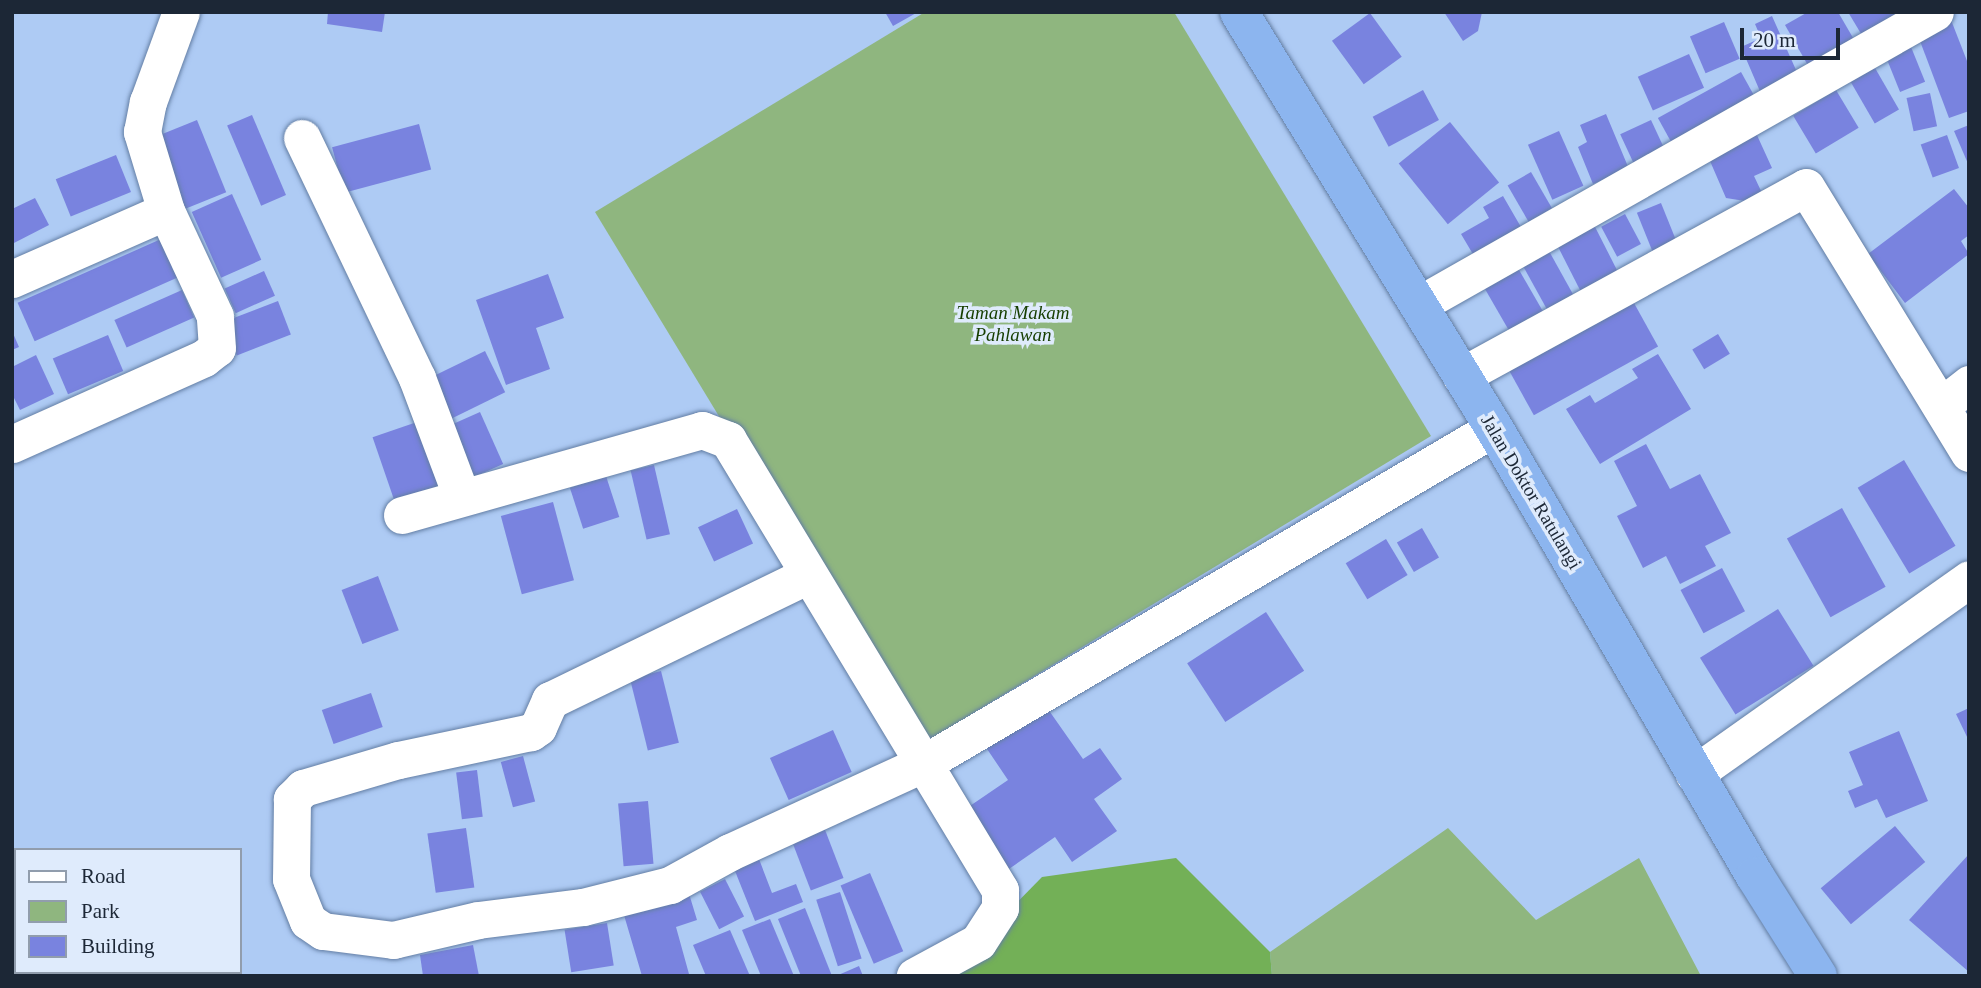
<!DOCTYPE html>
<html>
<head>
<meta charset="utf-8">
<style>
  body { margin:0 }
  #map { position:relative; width:1981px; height:988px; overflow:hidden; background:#aecbf4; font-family:"Times New Roman",serif }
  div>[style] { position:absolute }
  .green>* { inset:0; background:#8fb67f }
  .forest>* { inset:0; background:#73b057 }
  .building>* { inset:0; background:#7983df; transform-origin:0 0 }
  .roads { filter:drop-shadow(0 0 2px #637ea4) drop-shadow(0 0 2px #637ea4) }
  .minor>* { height:37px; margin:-18.5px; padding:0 18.5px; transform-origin:18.5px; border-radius:18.5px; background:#fff }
  .highway>* { height:38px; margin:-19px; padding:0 19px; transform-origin:19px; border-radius:19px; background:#8cb5ef }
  span { translate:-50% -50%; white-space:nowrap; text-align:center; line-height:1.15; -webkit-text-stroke:7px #dfebfc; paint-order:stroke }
  .park-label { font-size:19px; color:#163e00; font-style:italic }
  .street-label { font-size:19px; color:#1c2736 }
  .frame { position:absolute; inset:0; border:14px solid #1c2736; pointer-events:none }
  .legend { position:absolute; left:14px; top:848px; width:228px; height:126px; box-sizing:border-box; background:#dfebfc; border:2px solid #919dad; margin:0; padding:9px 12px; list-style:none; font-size:21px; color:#1c2736 }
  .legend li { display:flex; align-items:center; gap:14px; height:35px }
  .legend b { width:35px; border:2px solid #919dad }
  .scale { position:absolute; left:1740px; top:28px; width:100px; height:32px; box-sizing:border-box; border:4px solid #1c2736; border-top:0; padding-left:9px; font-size:21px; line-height:24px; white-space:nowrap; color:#1c2736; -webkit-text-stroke:5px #dfebfc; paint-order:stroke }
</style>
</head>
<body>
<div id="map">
  <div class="green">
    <i style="clip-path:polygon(925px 12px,1174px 12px,1431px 436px,919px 746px,595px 212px)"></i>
    <i style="clip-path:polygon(1448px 828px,1536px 920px,1639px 858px,1701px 976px,1272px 976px,1270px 952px)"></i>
  </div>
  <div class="forest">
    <i style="clip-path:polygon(1176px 858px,1270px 952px,1272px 976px,945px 976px,1042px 877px)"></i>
    <i style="clip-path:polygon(12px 918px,16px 972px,198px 976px,12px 976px)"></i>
  </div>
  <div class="building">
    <i style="clip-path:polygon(328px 12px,385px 12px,382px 32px,327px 24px)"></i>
    <i style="clip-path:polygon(885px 12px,918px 12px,893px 26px)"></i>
    <i style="clip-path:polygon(1444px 12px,1482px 12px,1478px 31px,1463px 41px)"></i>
    <i style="clip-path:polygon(1808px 12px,1838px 12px,1856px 43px,1810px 69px,1785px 25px)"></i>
    <i style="clip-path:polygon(1848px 12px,1903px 12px,1866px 42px)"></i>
    <i style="left:1370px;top:13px;width:54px;height:47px;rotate:54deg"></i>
    <i style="clip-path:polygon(1772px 16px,1800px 79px,1762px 96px,1741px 47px,1761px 38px,1755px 24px)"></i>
    <i style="clip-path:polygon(1951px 20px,1969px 66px,1969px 111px,1949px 118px,1917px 33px)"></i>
    <i style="left:1724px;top:22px;width:40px;height:37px;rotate:67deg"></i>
    <i style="left:1909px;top:42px;width:43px;height:27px;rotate:68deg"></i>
    <i style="left:1689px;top:54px;width:37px;height:56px;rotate:66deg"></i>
    <i style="left:1875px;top:68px;width:48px;height:28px;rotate:60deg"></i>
    <i style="left:1741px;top:72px;width:33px;height:95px;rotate:61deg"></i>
    <i style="left:1423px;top:90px;width:34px;height:57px;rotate:62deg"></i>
    <i style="left:1836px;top:90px;width:44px;height:50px;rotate:59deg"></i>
    <i style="left:1930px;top:93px;width:34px;height:24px;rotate:78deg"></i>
    <i style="clip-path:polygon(1606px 114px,1629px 169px,1593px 184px,1578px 147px,1587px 142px,1580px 125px)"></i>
    <i style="left:252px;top:115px;width:87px;height:27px;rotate:67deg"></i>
    <i style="left:197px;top:120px;width:78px;height:52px;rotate:68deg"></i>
    <i style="left:1651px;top:120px;width:33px;height:34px;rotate:65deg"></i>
    <i style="left:1450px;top:122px;width:78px;height:66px;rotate:51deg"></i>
    <i style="left:419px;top:124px;width:47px;height:90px;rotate:75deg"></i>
    <i style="clip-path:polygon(1969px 125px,1969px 166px,1954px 131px)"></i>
    <i style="left:1559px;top:131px;width:60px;height:34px;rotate:66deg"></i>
    <i style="clip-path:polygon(1756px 133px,1772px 168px,1754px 176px,1762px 193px,1745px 201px,1726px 198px,1710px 161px,1720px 149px)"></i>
    <i style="left:1947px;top:135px;width:35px;height:28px;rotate:70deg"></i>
    <i style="left:116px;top:155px;width:40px;height:65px;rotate:68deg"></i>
    <i style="left:1531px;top:172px;width:42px;height:27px;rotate:60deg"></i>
    <i style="clip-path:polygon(1954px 189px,1969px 208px,1969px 235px,1961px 241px,1969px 254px,1905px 303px,1868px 254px)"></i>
    <i style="left:232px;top:194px;width:72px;height:44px;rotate:66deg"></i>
    <i style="clip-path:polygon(1503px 196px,1525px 234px,1477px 261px,1461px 234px,1489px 218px,1483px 207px)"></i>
    <i style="clip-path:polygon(35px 198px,49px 225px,12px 244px,12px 209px)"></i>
    <i style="left:1661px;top:203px;width:42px;height:26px;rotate:68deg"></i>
    <i style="left:1625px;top:214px;width:34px;height:27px;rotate:62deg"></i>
    <i style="left:1592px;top:221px;width:72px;height:42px;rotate:63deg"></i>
    <i style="left:161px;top:239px;width:42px;height:157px;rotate:66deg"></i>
    <i style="left:1544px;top:242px;width:71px;height:30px;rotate:61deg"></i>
    <i style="left:1515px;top:263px;width:67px;height:39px;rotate:60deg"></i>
    <i style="left:264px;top:271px;width:27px;height:43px;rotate:66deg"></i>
    <i style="clip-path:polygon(548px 274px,564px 318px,536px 328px,550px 369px,506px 385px,476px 300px)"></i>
    <i style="left:182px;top:290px;width:30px;height:74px;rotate:66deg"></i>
    <i style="left:1629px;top:294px;width:60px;height:142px;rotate:61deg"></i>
    <i style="left:278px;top:301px;width:36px;height:58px;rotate:69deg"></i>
    <i style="clip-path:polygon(12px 331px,19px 347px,12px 350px)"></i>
    <i style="left:1718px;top:334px;width:23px;height:30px;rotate:59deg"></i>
    <i style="left:108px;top:335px;width:39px;height:60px;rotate:67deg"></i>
    <i style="left:485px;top:351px;width:46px;height:64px;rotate:64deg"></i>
    <i style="clip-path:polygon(1658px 354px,1691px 409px,1600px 464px,1566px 409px,1590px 395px,1595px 403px,1638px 378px,1632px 369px)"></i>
    <i style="clip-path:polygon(36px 355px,54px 394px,20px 410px,12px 394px,12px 367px)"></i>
    <i style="left:480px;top:412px;width:57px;height:32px;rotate:66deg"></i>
    <i style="left:417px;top:422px;width:75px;height:47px;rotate:71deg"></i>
    <i style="clip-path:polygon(1646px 444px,1670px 489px,1700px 474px,1731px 533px,1705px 546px,1716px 566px,1680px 584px,1666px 556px,1643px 568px,1617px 516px,1637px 506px,1614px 461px)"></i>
    <i style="left:1904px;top:460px;width:100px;height:54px;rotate:59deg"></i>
    <i style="left:654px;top:465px;width:71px;height:24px;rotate:77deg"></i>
    <i style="left:606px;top:476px;width:43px;height:38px;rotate:72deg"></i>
    <i style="left:553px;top:502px;width:81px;height:54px;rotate:75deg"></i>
    <i style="left:1842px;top:508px;width:90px;height:63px;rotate:61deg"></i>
    <i style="left:737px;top:509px;width:38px;height:43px;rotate:65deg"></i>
    <i style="left:1422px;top:528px;width:34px;height:29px;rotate:60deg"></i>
    <i style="left:1386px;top:539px;width:42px;height:47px;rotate:59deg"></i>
    <i style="left:1722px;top:568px;width:49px;height:47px;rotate:62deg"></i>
    <i style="left:378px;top:576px;width:58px;height:39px;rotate:69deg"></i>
    <i style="left:1778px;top:609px;width:67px;height:92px;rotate:58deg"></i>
    <i style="left:1266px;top:612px;width:70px;height:94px;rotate:57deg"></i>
    <i style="left:661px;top:671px;width:74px;height:32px;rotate:76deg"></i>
    <i style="left:371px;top:693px;width:36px;height:52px;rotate:71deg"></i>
    <i style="clip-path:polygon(1043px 702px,1083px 759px,1100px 748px,1122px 779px,1094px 799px,1117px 831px,1072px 862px,1055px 837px,1006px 871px,964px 810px,1008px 780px,983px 743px)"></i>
    <i style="clip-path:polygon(1969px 708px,1969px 741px,1956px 714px)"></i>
    <i style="left:833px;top:730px;width:46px;height:69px;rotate:66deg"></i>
    <i style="clip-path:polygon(1899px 731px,1928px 801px,1886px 818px,1877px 799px,1855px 808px,1848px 791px,1863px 785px,1849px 752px)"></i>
    <i style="left:523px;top:756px;width:47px;height:23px;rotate:75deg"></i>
    <i style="left:477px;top:770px;width:47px;height:21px;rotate:83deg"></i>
    <i style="left:648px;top:801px;width:63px;height:30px;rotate:85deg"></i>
    <i style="left:822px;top:822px;width:60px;height:35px;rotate:69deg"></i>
    <i style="left:1895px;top:826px;width:47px;height:97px;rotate:50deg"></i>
    <i style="left:466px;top:828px;width:60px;height:39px;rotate:82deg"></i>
    <i style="clip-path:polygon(754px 846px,772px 893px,796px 884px,803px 902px,755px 921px,729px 856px)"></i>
    <i style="clip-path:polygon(1969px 854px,1969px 972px,1909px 920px)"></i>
    <i style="left:870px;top:873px;width:85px;height:32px;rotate:67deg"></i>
    <i style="left:725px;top:879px;width:42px;height:28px;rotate:63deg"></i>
    <i style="clip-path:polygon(687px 887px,697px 920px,676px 927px,689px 974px,642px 976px,621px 905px)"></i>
    <i style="left:840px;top:892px;width:70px;height:25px;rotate:72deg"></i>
    <i style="clip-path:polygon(805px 908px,832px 976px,801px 976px,778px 919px)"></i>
    <i style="clip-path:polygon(770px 919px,794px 976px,761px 976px,742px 930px)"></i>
    <i style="left:607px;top:923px;width:43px;height:43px;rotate:81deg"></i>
    <i style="clip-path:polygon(730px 930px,750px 976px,706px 976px,693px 945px)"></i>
    <i style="clip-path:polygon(473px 945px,479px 976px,423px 976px,420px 955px)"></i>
    <i style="clip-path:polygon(859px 966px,863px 976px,836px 976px)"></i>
  </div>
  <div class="roads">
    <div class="minor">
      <i style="left:302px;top:138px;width:266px;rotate:64.4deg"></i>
      <i style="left:417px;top:378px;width:125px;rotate:69.4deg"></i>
      <i style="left:12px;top:279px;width:168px;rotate:-23.8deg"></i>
      <i style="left:166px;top:211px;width:83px;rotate:-106.9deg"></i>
      <i style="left:142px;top:132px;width:31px;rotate:-79deg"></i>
      <i style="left:148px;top:102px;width:96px;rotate:-69.9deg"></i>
      <i style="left:1418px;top:305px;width:594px;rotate:-29.54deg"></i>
      <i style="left:1461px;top:376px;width:393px;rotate:-28.7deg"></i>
      <i style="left:1806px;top:187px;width:312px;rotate:58.5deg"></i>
      <i style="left:1941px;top:406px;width:36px;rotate:-38deg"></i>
      <i style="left:12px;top:444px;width:210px;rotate:-24.1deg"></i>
      <i style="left:204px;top:358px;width:16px;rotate:-38deg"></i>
      <i style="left:217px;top:348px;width:32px;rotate:-94deg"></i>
      <i style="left:215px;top:316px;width:116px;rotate:-115deg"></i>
      <i style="left:402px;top:515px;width:312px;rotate:-15.8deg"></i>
      <i style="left:702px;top:430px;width:28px;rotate:21deg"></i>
      <i style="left:728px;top:440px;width:526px;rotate:58.85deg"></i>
      <i style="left:1000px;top:890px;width:18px;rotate:90deg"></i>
      <i style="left:1000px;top:908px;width:40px;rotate:122.9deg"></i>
      <i style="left:978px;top:942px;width:72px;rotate:151.6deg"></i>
      <i style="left:808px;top:575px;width:287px;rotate:154.1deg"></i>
      <i style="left:550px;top:700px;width:30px;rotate:114deg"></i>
      <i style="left:538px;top:727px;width:9px;rotate:144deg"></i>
      <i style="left:531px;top:732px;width:136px;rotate:168.1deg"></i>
      <i style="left:398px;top:760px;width:99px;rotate:163.6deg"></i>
      <i style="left:303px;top:788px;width:16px;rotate:135deg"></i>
      <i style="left:292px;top:799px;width:80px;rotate:90.7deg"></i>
      <i style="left:291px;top:879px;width:45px;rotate:68deg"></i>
      <i style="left:308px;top:921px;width:18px;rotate:34deg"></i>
      <i style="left:323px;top:931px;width:71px;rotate:7.3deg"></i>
      <i style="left:393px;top:940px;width:87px;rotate:-13.2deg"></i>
      <i style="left:478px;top:920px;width:106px;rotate:-7.1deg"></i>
      <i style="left:583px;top:907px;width:90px;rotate:-14.2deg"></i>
      <i style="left:670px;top:885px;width:68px;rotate:-28.8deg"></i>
      <i style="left:730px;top:852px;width:213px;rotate:-24.6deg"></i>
      <i style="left:924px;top:763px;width:661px;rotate:-30.44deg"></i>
      <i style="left:1694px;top:774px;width:337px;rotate:-35.3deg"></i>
    </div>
    <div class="highway">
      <i style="left:1239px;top:12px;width:488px;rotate:58.5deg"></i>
      <i style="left:1494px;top:428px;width:518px;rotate:59.78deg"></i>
      <i style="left:1755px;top:876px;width:118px;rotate:57.8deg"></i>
    </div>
  </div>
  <div class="park-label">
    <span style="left:1013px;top:324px">Taman Makam<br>Pahlawan</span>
  </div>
  <div class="street-label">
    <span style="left:1531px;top:492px;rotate:59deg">Jalan Doktor Ratulangi</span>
  </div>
  <div class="frame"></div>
  <ul class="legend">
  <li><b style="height:9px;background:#fff"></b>Road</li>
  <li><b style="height:19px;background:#8fb67f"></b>Park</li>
  <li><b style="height:19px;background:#7983df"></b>Building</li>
  </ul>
  <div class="scale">20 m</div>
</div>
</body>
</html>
